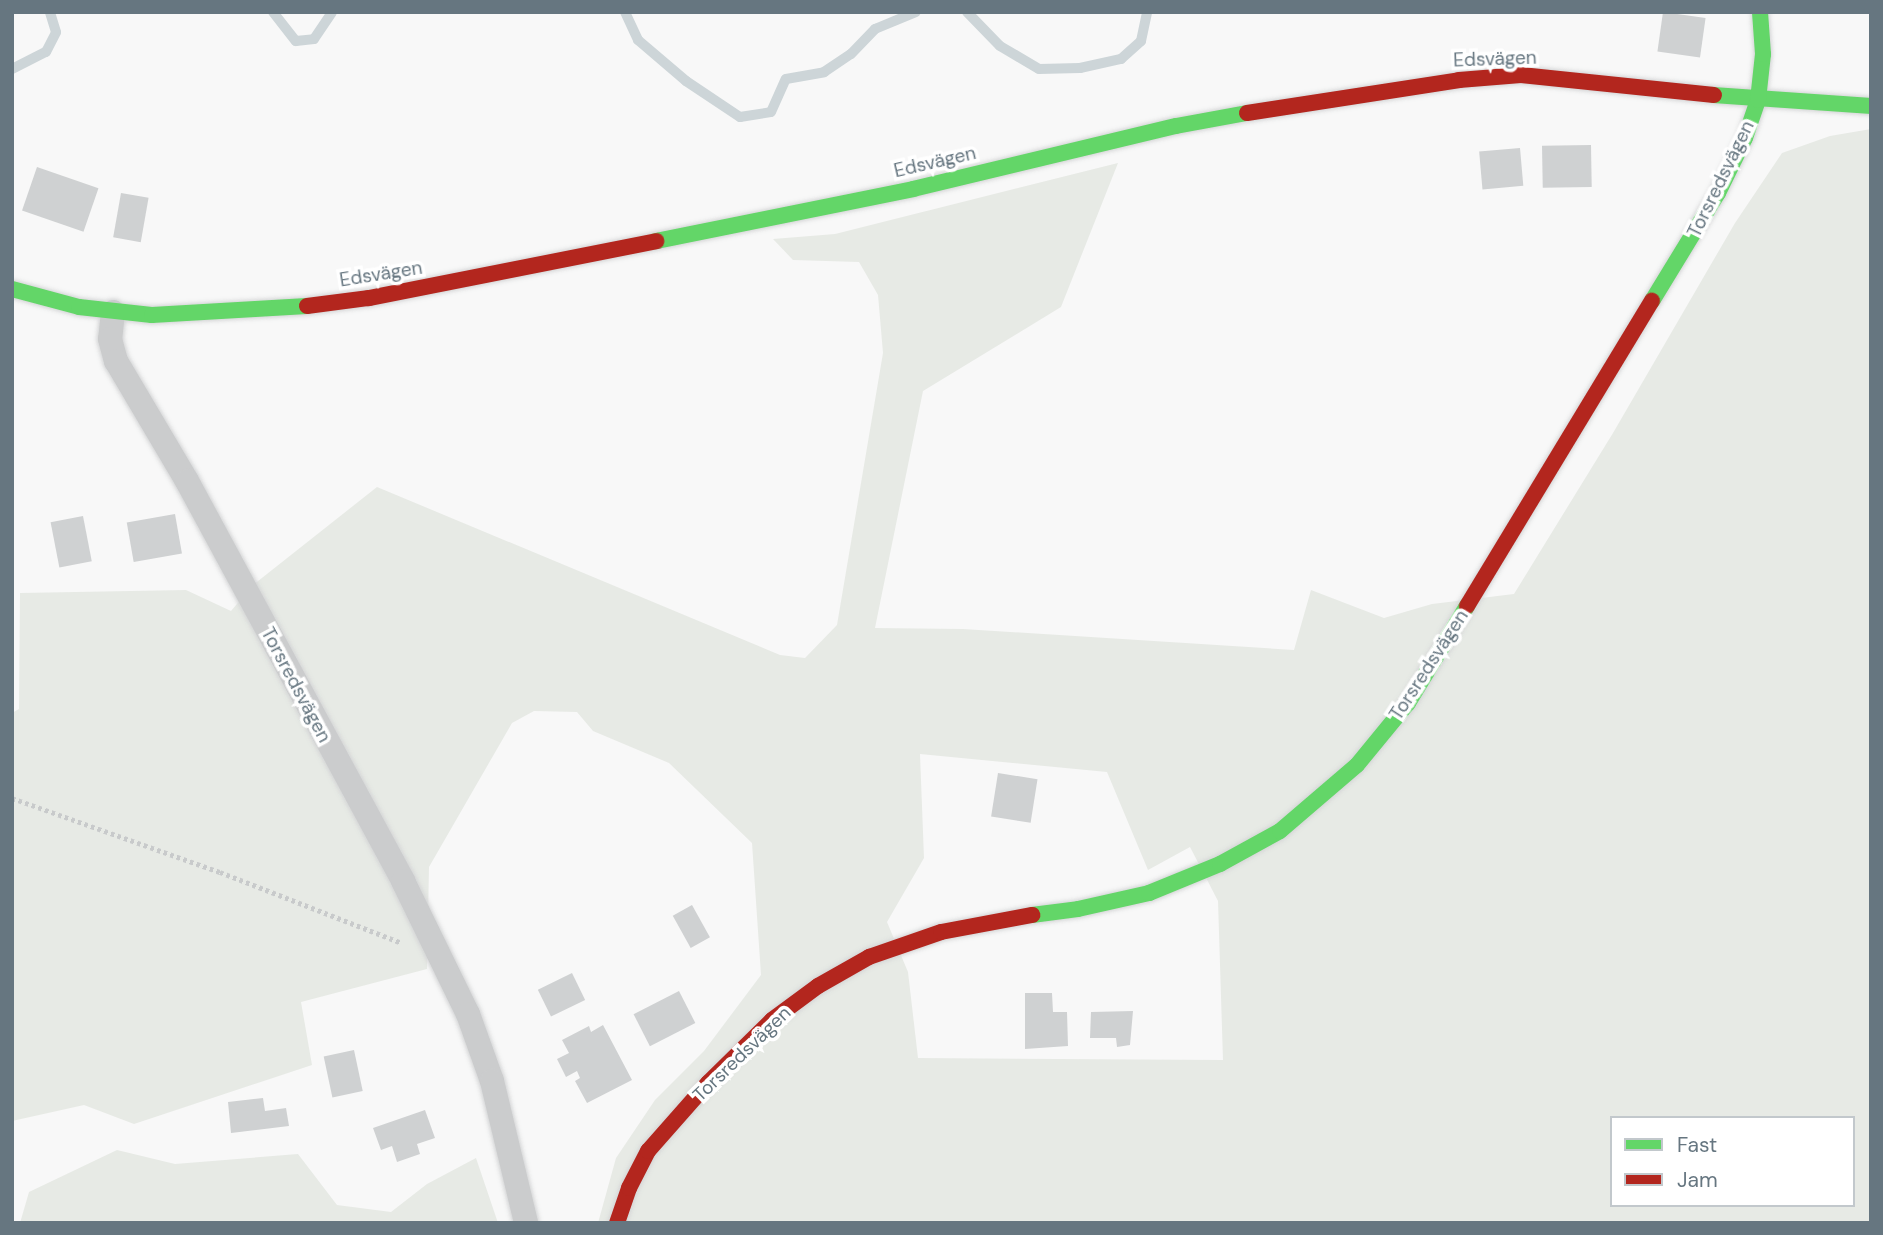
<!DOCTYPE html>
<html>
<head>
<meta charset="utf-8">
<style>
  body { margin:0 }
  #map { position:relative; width:1883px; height:1235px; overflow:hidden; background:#f8f8f8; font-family:"DM Sans",sans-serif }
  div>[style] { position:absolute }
  .green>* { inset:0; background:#e7eae5 }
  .stream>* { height:10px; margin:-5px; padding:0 5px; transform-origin:5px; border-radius:5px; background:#cdd5d8 }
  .building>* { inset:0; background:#cfd1d2; transform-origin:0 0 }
  .path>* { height:4.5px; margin-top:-2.25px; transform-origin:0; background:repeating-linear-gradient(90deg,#c8cacb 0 3.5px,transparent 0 7px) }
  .roads { filter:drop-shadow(0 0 2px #d4d5d6) drop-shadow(0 0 2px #d4d5d6) }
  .street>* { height:24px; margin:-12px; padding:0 12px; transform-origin:12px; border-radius:12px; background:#cbcccd }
  .fast>* { height:16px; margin:-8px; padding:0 8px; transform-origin:8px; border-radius:8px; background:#63d668 }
  .jam>* { height:16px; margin:-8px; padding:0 8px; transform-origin:8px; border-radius:8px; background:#b3261e }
  span { translate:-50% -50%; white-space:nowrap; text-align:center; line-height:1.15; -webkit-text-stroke:7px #fff; paint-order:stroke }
  .street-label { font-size:19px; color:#667680 }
  .frame { position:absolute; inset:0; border:14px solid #667680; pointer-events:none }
  .legend { position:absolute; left:1610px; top:1116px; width:245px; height:91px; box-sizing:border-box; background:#fff; border:2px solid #c2c8cc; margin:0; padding:9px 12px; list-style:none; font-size:21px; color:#667680 }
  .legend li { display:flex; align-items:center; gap:14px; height:35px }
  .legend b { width:35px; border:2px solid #c2c8cc }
</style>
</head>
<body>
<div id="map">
  <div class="green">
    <i style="clip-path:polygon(evenodd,1871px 129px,1871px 1223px,598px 1223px,616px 1158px,655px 1100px,704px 1051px,761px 975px,752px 843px,669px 763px,593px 731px,577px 712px,534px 711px,512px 723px,429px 867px,427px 969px,301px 1002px,312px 1065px,134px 1124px,84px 1105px,12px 1121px,12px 713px,19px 709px,20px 593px,186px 590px,231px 611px,253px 585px,377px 487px,780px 655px,805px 658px,837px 625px,883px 353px,878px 295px,859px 262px,793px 260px,773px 239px,835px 234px,1118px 163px,1061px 307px,923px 391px,875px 628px,963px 629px,1294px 650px,1311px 590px,1384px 618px,1432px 604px,1514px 594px,1613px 433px,1735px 223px,1782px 153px,1830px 136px,1871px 129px,920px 754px,1107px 772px,1148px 870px,1190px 847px,1218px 901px,1223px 1060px,918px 1058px,908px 972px,887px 922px,924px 858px,920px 754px,1871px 129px,1612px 1118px,1853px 1118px,1853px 1205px,1612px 1205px,1612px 1118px)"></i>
    <i style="clip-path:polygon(117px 1150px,175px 1164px,298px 1154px,337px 1205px,391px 1212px,427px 1184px,476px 1158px,498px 1223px,20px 1223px,29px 1192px)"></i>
  </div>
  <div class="stream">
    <i style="left:273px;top:12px;width:37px;rotate:52deg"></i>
    <i style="left:296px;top:41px;width:18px;rotate:-6deg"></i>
    <i style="left:314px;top:39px;width:32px;rotate:-56deg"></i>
    <i style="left:625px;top:12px;width:31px;rotate:65deg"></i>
    <i style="left:638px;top:40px;width:63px;rotate:40.5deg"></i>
    <i style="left:686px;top:81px;width:65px;rotate:33.7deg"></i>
    <i style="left:740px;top:117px;width:31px;rotate:-9deg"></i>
    <i style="left:771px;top:112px;width:36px;rotate:-66deg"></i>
    <i style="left:786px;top:79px;width:39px;rotate:-10deg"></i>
    <i style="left:824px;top:72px;width:32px;rotate:-34deg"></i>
    <i style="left:851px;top:54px;width:35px;rotate:-46deg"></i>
    <i style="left:875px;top:29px;width:44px;rotate:-22.5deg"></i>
    <i style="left:967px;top:12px;width:47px;rotate:45.9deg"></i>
    <i style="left:1000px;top:46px;width:45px;rotate:30.5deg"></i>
    <i style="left:1039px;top:69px;width:41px;rotate:-1.4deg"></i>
    <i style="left:1080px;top:68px;width:42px;rotate:-12.4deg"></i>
    <i style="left:1121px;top:59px;width:27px;rotate:-42deg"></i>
    <i style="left:1141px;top:41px;width:30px;rotate:-78deg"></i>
    <i style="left:12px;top:69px;width:38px;rotate:-27deg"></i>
    <i style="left:46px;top:52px;width:22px;rotate:-63deg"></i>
    <i style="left:56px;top:32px;width:21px;rotate:-107deg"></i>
  </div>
  <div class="building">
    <i style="left:1663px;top:12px;width:43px;height:40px;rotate:8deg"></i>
    <i style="left:1591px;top:145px;width:42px;height:49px;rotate:89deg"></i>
    <i style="left:1520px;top:148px;width:38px;height:41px;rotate:85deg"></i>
    <i style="left:37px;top:167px;width:65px;height:46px;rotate:19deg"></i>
    <i style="left:121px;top:193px;width:28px;height:45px;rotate:10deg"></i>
    <i style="left:175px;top:514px;width:40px;height:49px;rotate:80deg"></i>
    <i style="left:83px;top:516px;width:46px;height:33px;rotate:79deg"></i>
    <i style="left:998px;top:773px;width:40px;height:44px;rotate:9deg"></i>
    <i style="left:692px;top:905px;width:37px;height:22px;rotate:61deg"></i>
    <i style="left:572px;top:973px;width:30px;height:38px;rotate:64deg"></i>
    <i style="left:679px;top:991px;width:36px;height:51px;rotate:63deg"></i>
    <i style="clip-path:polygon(1025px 993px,1052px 993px,1053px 1012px,1067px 1012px,1068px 1046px,1025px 1049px)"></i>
    <i style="clip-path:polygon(1133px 1011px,1130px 1045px,1117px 1047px,1116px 1038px,1090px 1038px,1091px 1012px)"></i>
    <i style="clip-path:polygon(603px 1025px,632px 1080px,587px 1103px,575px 1081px,580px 1078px,577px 1071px,566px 1077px,557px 1059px,569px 1053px,562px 1040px,589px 1026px,591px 1032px)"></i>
    <i style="left:354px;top:1050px;width:42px;height:31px;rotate:78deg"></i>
    <i style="clip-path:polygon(263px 1098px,265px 1111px,286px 1108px,289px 1126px,231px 1133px,228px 1102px)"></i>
    <i style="clip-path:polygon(425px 1110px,435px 1138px,417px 1144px,420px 1154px,397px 1162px,392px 1146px,381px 1150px,373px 1128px)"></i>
  </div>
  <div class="path">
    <i style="left:12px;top:798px;width:221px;rotate:19.6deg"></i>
    <i style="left:220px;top:872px;width:195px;rotate:21.3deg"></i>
  </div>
  <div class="roads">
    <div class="street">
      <i style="left:113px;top:312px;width:27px;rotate:96deg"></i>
      <i style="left:110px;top:339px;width:23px;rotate:75deg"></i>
      <i style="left:116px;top:361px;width:139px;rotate:59.4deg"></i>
      <i style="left:187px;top:481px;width:455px;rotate:61.6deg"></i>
      <i style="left:403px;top:881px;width:148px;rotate:64deg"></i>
      <i style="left:468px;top:1014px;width:71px;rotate:70.3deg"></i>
      <i style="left:492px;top:1081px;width:146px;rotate:76.5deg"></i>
    </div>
    <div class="fast">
      <i style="left:1714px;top:95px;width:157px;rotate:4deg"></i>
      <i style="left:656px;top:241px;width:262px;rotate:-11.4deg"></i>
      <i style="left:913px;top:189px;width:270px;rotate:-13.5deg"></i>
      <i style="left:1176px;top:126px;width:72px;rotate:-10.4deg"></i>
      <i style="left:12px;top:289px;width:69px;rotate:15deg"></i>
      <i style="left:79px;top:307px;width:73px;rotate:6.3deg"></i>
      <i style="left:152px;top:315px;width:155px;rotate:-3.3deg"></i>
      <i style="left:1652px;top:301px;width:127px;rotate:-58.6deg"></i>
      <i style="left:1718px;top:193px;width:61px;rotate:-63.9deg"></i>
      <i style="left:1745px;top:138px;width:40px;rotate:-71.1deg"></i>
      <i style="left:1758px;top:100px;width:46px;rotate:-83.8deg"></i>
      <i style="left:1763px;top:54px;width:42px;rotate:-94.1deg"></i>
      <i style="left:1032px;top:915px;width:46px;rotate:-7.4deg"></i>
      <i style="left:1078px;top:909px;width:73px;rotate:-12.7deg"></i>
      <i style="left:1149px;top:893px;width:77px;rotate:-22.2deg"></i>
      <i style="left:1220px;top:864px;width:68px;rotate:-28.8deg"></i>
      <i style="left:1280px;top:831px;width:101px;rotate:-40.6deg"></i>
      <i style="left:1357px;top:765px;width:80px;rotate:-50.6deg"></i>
      <i style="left:1408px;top:703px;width:114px;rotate:-58.7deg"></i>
    </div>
    <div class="jam">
      <i style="left:1247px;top:113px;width:215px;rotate:-8.8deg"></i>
      <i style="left:1459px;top:80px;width:62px;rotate:-4.6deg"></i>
      <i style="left:1521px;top:75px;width:194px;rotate:5.9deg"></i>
      <i style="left:307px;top:306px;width:63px;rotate:-7.4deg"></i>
      <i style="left:369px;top:298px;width:293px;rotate:-11.2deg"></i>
      <i style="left:1467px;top:606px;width:357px;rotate:-58.8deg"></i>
      <i style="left:617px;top:1223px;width:37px;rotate:-71deg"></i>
      <i style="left:629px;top:1188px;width:42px;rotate:-62.8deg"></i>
      <i style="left:648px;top:1151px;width:91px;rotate:-48.6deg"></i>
      <i style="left:708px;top:1083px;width:90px;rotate:-44.5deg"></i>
      <i style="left:772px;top:1020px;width:57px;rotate:-36.5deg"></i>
      <i style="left:818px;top:986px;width:59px;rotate:-29.6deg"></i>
      <i style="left:869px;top:957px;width:76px;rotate:-19.1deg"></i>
      <i style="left:941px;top:932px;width:93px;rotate:-10.6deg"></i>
    </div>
  </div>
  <div class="street-label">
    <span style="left:1495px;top:59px;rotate:-2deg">Edsvägen</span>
    <span style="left:935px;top:162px;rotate:-13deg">Edsvägen</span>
    <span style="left:1721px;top:179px;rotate:-64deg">Torsredsvägen</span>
    <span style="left:381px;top:274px;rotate:-9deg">Edsvägen</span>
    <span style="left:1429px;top:665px;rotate:-57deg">Torsredsvägen</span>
    <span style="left:296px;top:685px;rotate:62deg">Torsredsvägen</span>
    <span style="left:742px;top:1054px;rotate:-44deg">Torsredsvägen</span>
  </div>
  <div class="frame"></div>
  <ul class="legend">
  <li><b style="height:9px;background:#63d668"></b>Fast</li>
  <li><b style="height:9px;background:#b3261e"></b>Jam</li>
  </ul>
</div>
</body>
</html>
